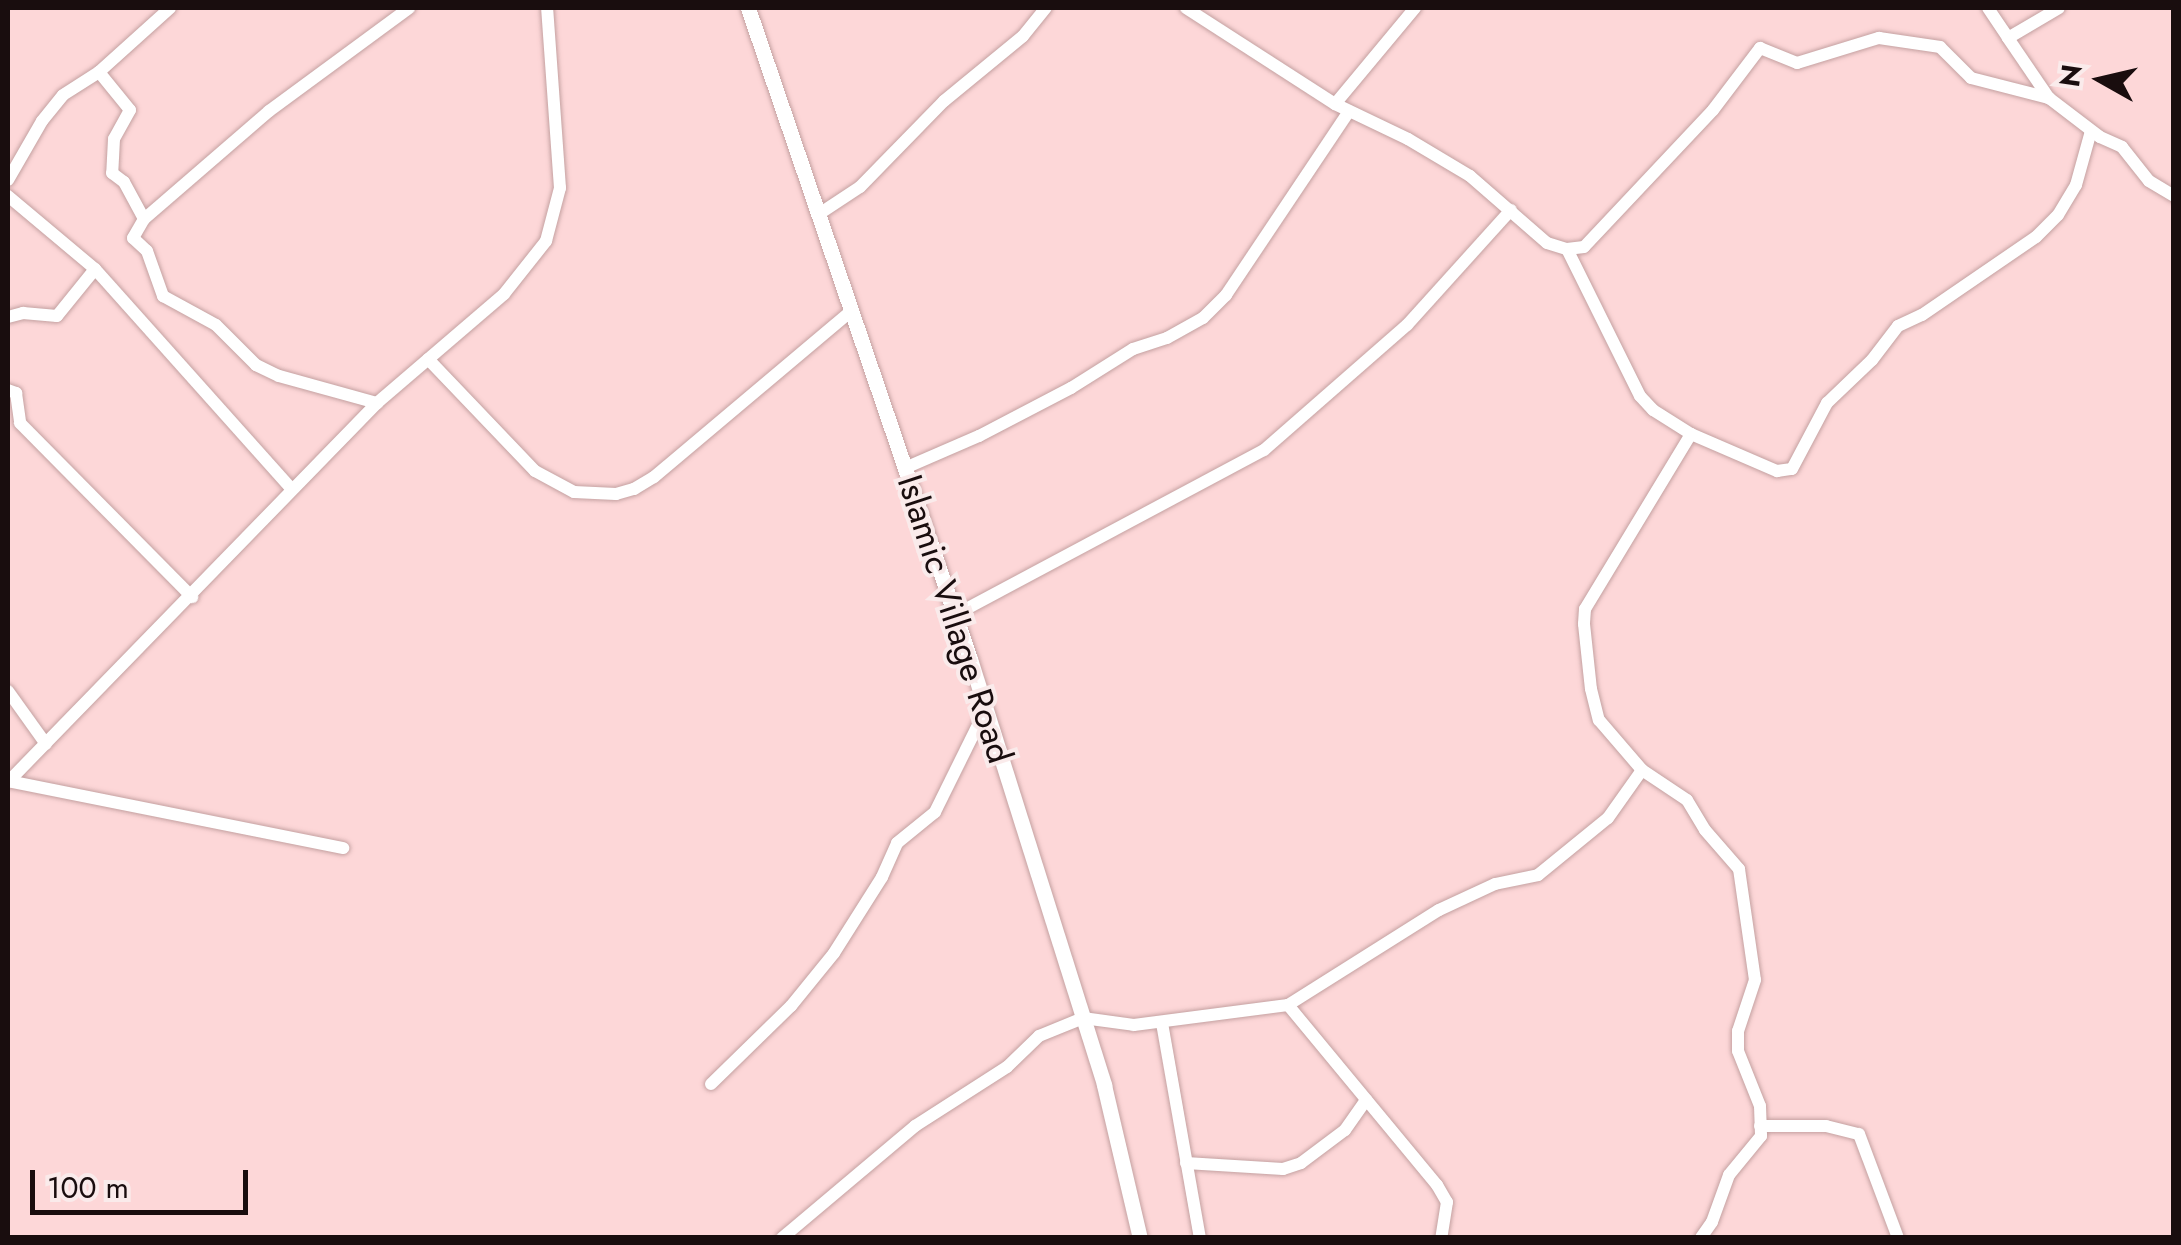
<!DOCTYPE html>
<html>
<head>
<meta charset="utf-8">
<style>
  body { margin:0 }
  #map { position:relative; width:2181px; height:1245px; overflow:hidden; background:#fdd7d8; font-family:Jost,sans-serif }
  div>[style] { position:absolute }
  .roads { filter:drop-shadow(0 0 2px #c4a1a1) drop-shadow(0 0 2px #c4a1a1) }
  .minor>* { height:12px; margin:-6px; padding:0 6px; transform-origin:6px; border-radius:6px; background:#fff }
  .tertiary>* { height:15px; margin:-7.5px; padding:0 7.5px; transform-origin:7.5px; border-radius:7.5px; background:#fff }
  span { translate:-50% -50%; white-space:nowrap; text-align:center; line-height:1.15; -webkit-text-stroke:8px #faebeb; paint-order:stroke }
  .street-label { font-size:35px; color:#190d0e }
  .frame { position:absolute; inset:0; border:10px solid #190d0e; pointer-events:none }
  .north { position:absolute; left:2051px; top:30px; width:100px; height:100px; -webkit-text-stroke:8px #faebeb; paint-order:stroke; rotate:278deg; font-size:28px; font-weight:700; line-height:40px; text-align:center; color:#190d0e }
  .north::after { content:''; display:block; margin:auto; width:35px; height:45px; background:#190d0e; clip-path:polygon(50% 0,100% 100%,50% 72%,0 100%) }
  .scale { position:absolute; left:30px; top:1170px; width:218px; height:45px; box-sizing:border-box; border:5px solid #190d0e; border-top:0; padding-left:12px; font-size:30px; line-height:35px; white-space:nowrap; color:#190d0e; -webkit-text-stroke:8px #faebeb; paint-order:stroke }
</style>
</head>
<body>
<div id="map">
  <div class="roads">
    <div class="minor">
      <i style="left:170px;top:8px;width:96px;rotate:138deg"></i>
      <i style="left:99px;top:72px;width:49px;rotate:50.8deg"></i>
      <i style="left:130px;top:110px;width:33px;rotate:119deg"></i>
      <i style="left:114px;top:139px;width:34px;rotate:93deg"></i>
      <i style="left:112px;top:173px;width:15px;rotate:37deg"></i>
      <i style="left:124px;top:182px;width:42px;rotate:61.6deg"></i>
      <i style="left:144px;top:219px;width:22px;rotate:120deg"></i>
      <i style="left:133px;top:238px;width:19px;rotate:43deg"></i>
      <i style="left:147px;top:251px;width:48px;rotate:70.4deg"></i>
      <i style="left:163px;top:296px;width:60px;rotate:28.7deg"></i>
      <i style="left:216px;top:325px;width:57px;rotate:45deg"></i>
      <i style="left:256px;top:365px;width:25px;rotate:26deg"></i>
      <i style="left:279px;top:376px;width:102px;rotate:15.4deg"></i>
      <i style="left:1186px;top:8px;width:177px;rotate:32.8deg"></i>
      <i style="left:1335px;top:104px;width:81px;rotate:25.6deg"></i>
      <i style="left:1408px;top:139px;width:72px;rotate:30.8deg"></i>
      <i style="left:1470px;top:176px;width:102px;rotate:41deg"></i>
      <i style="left:1547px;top:243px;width:21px;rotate:17deg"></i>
      <i style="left:1567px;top:249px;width:17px;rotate:-7deg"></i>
      <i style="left:1584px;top:247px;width:188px;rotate:-46.7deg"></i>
      <i style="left:1713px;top:110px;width:78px;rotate:-52.8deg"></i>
      <i style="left:1760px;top:48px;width:40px;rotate:22deg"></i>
      <i style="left:1797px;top:63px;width:86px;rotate:-17deg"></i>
      <i style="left:1879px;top:38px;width:62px;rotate:8.4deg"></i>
      <i style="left:1940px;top:47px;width:44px;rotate:45deg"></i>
      <i style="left:1971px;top:78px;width:81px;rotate:14.4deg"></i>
      <i style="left:2049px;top:98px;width:64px;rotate:37.4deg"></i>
      <i style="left:2100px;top:137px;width:24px;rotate:24deg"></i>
      <i style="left:2122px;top:147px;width:43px;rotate:51.5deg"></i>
      <i style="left:2149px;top:181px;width:29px;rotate:31deg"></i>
      <i style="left:1988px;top:8px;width:36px;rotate:56deg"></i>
      <i style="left:2008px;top:38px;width:59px;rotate:-30.5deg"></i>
      <i style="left:2008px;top:38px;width:73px;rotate:55.7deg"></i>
      <i style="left:1335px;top:104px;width:125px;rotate:-50.2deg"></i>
      <i style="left:8px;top:180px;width:68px;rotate:-60deg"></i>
      <i style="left:42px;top:121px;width:33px;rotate:-51deg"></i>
      <i style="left:63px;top:95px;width:43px;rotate:-32.6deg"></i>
      <i style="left:8px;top:196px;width:114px;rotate:40deg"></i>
      <i style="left:819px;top:214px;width:49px;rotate:-33.4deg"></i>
      <i style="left:860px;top:187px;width:120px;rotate:-45.7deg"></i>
      <i style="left:944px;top:101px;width:102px;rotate:-39.4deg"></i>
      <i style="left:1023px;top:36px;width:36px;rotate:-51deg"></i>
      <i style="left:144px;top:219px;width:165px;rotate:-40.8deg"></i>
      <i style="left:269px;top:111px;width:174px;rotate:-36.3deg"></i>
      <i style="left:1567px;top:249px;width:164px;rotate:63.6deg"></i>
      <i style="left:1640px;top:396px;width:19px;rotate:47deg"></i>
      <i style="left:1653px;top:410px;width:45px;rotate:32.3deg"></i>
      <i style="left:1691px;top:434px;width:205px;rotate:121.2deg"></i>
      <i style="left:1585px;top:609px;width:15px;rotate:94deg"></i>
      <i style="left:1584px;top:624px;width:65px;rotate:83.9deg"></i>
      <i style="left:1591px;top:689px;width:32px;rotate:76deg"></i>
      <i style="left:1599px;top:720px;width:66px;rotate:49.3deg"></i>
      <i style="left:1642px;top:770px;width:54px;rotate:33.7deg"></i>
      <i style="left:1687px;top:800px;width:35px;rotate:59deg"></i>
      <i style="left:1705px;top:830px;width:52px;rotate:48.9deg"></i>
      <i style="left:1739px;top:869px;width:112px;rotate:81.8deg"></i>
      <i style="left:1755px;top:980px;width:54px;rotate:108.4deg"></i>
      <i style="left:1738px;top:1031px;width:20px;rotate:90deg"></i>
      <i style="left:1738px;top:1051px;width:59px;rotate:68.2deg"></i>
      <i style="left:1760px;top:1106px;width:30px;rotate:88deg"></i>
      <i style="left:1761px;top:1136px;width:50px;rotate:129.4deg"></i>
      <i style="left:1729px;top:1175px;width:50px;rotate:109.9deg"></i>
      <i style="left:1712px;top:1222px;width:19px;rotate:125deg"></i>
      <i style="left:8px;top:317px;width:16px;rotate:-15deg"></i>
      <i style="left:23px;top:313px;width:34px;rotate:5deg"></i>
      <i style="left:57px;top:316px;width:60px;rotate:-51deg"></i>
      <i style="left:95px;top:269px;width:294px;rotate:48.2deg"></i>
      <i style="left:428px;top:359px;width:155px;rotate:46.3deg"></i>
      <i style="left:535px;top:471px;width:44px;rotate:28.3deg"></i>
      <i style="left:574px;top:492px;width:42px;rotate:2.7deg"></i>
      <i style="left:616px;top:494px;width:19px;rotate:-16deg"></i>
      <i style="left:634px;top:489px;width:23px;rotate:-31deg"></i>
      <i style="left:654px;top:477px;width:259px;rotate:-40.1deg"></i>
      <i style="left:8px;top:390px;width:9px;rotate:21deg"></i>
      <i style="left:16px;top:393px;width:30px;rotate:82deg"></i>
      <i style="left:20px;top:423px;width:245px;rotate:45.3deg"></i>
      <i style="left:1691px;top:434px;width:94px;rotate:23.3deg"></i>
      <i style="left:1777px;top:471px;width:15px;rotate:-8deg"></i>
      <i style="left:1792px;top:469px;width:75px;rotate:-62.1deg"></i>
      <i style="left:1827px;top:403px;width:62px;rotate:-43.7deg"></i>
      <i style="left:1872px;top:360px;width:43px;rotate:-52.6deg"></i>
      <i style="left:1898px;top:326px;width:26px;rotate:-25deg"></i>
      <i style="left:1922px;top:315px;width:138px;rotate:-34.4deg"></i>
      <i style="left:2036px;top:237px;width:31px;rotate:-45deg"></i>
      <i style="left:2058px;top:215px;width:35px;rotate:-59deg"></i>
      <i style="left:2076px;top:185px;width:56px;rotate:-74.5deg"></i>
      <i style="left:905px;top:468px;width:81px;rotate:-23.4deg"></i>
      <i style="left:979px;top:436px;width:104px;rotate:-27.6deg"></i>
      <i style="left:1071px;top:388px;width:73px;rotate:-32.2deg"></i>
      <i style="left:1133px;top:349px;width:36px;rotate:-18deg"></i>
      <i style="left:1167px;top:338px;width:41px;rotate:-29.1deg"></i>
      <i style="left:1203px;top:318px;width:33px;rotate:-45deg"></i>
      <i style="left:1226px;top:295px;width:221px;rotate:-56.2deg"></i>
      <i style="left:955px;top:615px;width:350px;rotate:-28.1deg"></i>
      <i style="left:1264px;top:450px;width:190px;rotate:-41.2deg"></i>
      <i style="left:1407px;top:325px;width:155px;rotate:-47.9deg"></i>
      <i style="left:8px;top:691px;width:65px;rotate:54.4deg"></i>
      <i style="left:8px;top:781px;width:342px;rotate:11.3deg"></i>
      <i style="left:8px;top:782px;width:529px;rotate:-45.77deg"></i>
      <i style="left:377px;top:403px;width:167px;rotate:-40.6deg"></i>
      <i style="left:504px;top:294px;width:68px;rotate:-51.6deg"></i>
      <i style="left:546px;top:241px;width:55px;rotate:-75.2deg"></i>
      <i style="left:560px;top:188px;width:180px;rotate:-94.1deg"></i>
      <i style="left:1288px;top:1005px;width:234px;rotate:50.4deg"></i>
      <i style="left:1437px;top:1185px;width:20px;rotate:60deg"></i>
      <i style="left:1447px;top:1202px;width:36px;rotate:99deg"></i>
      <i style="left:1162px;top:1023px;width:218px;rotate:80deg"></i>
      <i style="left:711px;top:1084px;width:112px;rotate:-44.3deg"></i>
      <i style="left:791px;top:1006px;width:68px;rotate:-50.9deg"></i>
      <i style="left:834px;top:953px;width:90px;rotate:-57.7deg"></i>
      <i style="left:882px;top:877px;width:37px;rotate:-66deg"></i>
      <i style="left:897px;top:843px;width:49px;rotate:-39.2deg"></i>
      <i style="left:935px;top:812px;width:115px;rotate:-63.7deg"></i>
      <i style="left:1760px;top:1126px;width:66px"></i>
      <i style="left:1826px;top:1126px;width:34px;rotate:14deg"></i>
      <i style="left:1859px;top:1134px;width:111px;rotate:69.4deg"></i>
      <i style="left:1186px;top:1163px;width:97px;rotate:3.5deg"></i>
      <i style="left:1283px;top:1169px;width:19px;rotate:-18deg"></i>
      <i style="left:1301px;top:1163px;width:55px;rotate:-36.9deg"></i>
      <i style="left:1345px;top:1130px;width:37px;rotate:-55deg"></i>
      <i style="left:782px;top:1238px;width:174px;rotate:-40.1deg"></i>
      <i style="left:915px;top:1126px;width:109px;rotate:-32.7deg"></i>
      <i style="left:1007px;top:1067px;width:45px;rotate:-44.1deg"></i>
      <i style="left:1039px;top:1036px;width:48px;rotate:-22.2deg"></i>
      <i style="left:1083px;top:1018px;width:51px;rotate:7.8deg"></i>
      <i style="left:1134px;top:1025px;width:155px;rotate:-7.4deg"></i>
      <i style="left:1288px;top:1005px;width:178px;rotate:-32.2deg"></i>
      <i style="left:1439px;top:910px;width:62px;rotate:-24.9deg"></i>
      <i style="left:1495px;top:884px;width:44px;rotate:-11.8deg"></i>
      <i style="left:1538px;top:875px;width:90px;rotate:-39.2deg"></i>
      <i style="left:1608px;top:818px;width:59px;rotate:-54.7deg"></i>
    </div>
    <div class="tertiary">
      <i style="left:748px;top:8px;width:688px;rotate:71.17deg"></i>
      <i style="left:970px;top:659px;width:447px;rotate:72.5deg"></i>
      <i style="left:1104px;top:1085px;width:157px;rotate:76.8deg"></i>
    </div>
  </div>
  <div class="street-label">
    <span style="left:955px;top:619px;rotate:72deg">Islamic Village Road</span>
  </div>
  <div class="frame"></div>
  <div class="north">N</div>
  <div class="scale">100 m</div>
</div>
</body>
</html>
